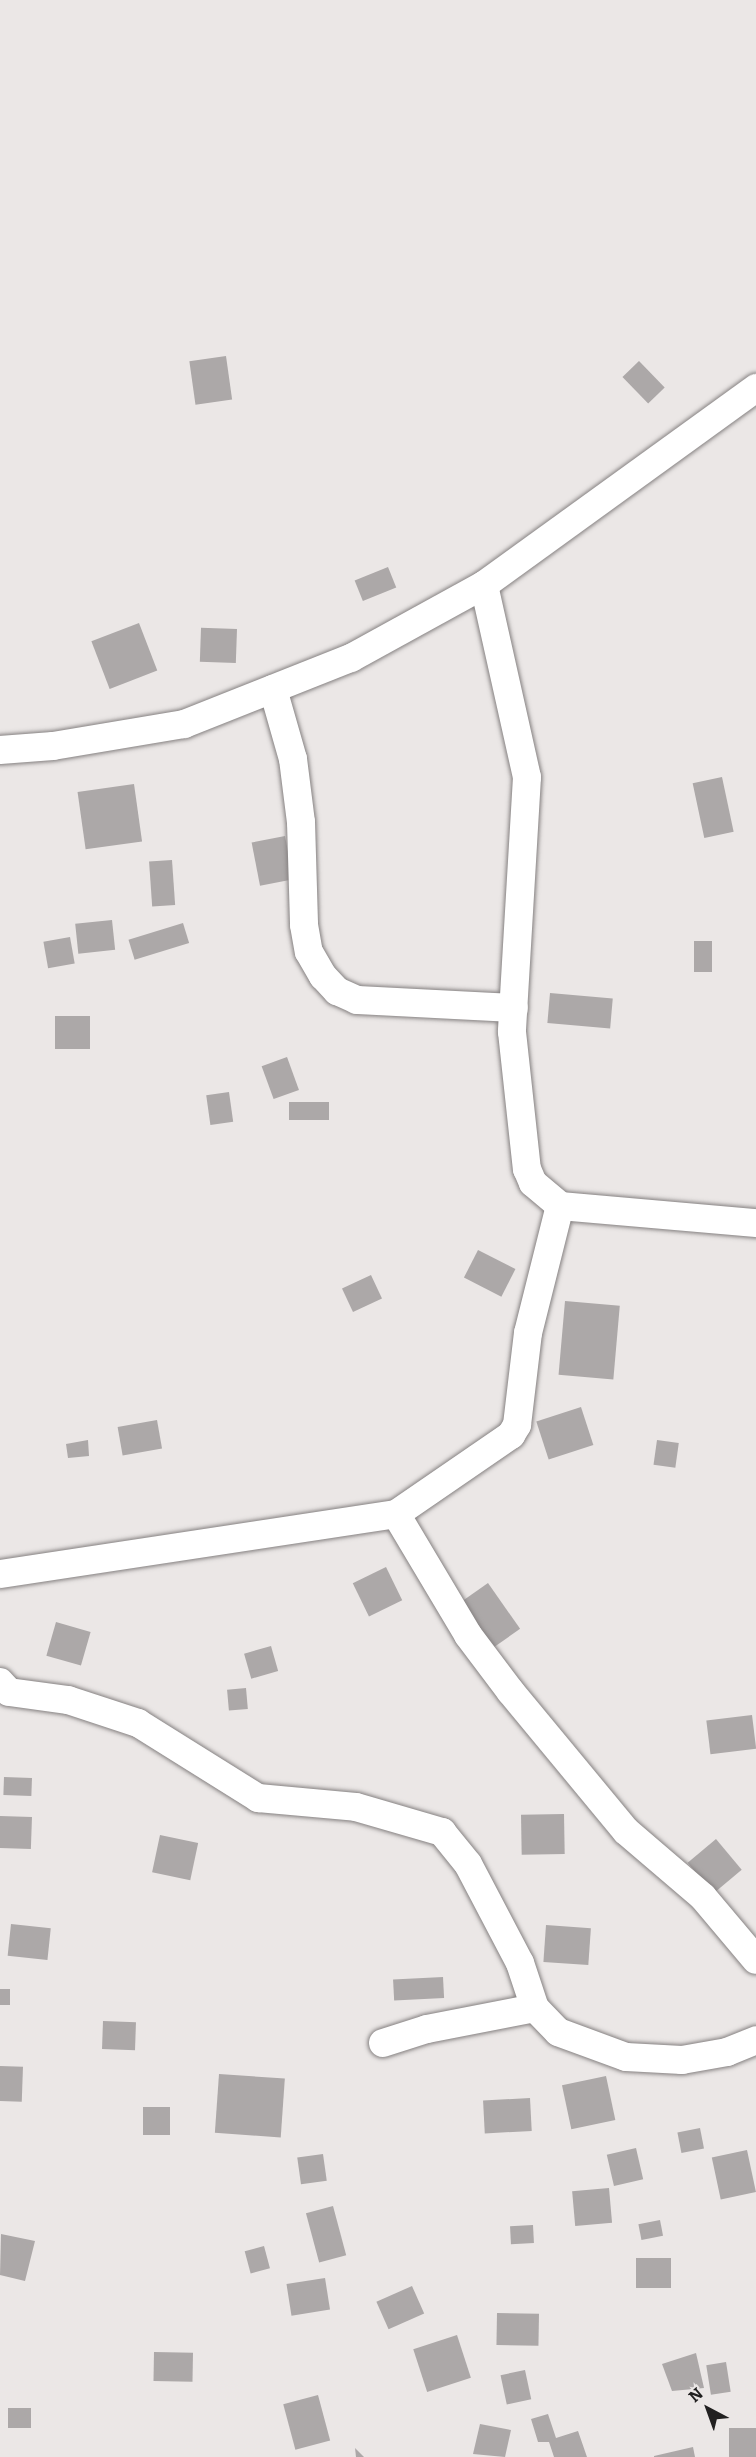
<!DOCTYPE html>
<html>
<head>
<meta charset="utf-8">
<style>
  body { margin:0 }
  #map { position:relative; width:756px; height:2457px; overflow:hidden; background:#ebe7e6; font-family:Bitter,serif }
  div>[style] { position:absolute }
  .building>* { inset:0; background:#aca8a8; transform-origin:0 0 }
  .roads { filter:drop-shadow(0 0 2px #858181) drop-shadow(0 0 2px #858181) }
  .street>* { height:28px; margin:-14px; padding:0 14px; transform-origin:14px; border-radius:14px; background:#fff }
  span { translate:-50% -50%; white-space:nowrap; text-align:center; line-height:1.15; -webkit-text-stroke:4.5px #ebe7e6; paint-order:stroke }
  .north { position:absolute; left:678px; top:2379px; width:60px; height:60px; -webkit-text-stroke:4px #ebe7e6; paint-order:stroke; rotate:319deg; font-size:16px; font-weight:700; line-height:24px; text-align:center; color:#212020 }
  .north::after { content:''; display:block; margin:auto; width:21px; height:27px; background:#212020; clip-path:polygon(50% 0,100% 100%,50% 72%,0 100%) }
</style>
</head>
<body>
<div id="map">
  <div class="building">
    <i style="left:226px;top:356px;width:44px;height:37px;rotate:82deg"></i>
    <i style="left:639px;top:361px;width:37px;height:23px;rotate:46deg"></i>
    <i style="left:388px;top:567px;width:22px;height:36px;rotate:68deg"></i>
    <i style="left:139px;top:623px;width:51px;height:51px;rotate:69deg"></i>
    <i style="left:237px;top:629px;width:34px;height:36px;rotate:92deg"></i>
    <i style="left:722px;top:777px;width:56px;height:30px;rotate:78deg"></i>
    <i style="left:134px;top:784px;width:58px;height:57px;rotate:82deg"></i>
    <i style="left:285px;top:836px;width:44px;height:34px;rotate:79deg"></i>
    <i style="left:172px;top:860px;width:45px;height:23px;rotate:86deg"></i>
    <i style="left:112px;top:920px;width:30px;height:37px;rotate:84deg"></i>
    <i style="left:183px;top:923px;width:21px;height:57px;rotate:73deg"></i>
    <i style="left:70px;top:937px;width:27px;height:27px;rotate:80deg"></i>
    <i style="left:694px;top:941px;width:18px;height:31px"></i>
    <i style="left:550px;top:993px;width:63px;height:30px;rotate:5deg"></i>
    <i style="left:90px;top:1016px;width:33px;height:35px;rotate:90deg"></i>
    <i style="left:287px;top:1057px;width:35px;height:27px;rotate:70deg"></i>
    <i style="left:229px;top:1092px;width:30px;height:23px;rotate:82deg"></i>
    <i style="left:289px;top:1102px;width:40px;height:18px"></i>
    <i style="left:478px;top:1250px;width:42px;height:31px;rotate:27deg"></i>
    <i style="left:371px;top:1275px;width:26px;height:32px;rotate:65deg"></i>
    <i style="left:565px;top:1301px;width:55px;height:74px;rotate:5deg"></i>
    <i style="left:581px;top:1407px;width:40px;height:47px;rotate:72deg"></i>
    <i style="left:157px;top:1420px;width:29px;height:40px;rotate:80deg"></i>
    <i style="clip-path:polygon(88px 1440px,89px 1456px,68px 1458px,66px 1444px)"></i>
    <i style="left:657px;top:1440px;width:22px;height:25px;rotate:8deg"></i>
    <i style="left:386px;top:1567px;width:37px;height:37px;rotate:64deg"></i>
    <i style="left:488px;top:1583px;width:56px;height:33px;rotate:55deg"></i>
    <i style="left:56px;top:1622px;width:36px;height:35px;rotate:16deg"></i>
    <i style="left:271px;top:1646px;width:26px;height:28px;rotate:74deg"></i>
    <i style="left:246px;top:1688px;width:21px;height:19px;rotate:85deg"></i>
    <i style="left:752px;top:1715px;width:34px;height:46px;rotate:83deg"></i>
    <i style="left:4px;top:1777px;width:28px;height:18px;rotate:2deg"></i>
    <i style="left:564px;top:1814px;width:40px;height:43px;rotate:89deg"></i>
    <i style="left:0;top:1816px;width:32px;height:32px;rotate:2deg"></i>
    <i style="left:160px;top:1835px;width:39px;height:38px;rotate:12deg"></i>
    <i style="left:716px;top:1839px;width:40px;height:37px;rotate:50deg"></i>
    <i style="left:11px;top:1924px;width:40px;height:32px;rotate:6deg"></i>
    <i style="left:546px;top:1925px;width:45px;height:37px;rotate:4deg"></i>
    <i style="left:443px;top:1977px;width:21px;height:50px;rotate:87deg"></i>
    <i style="left:10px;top:1989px;width:16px;height:10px;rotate:90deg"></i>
    <i style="left:103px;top:2021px;width:33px;height:28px;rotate:2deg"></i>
    <i style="left:0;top:2066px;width:23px;height:35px;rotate:2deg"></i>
    <i style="left:219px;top:2074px;width:66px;height:59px;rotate:4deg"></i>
    <i style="left:606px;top:2076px;width:45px;height:45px;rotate:78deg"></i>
    <i style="left:530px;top:2098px;width:33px;height:47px;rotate:87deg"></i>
    <i style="left:143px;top:2107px;width:27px;height:28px"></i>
    <i style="left:700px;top:2128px;width:21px;height:23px;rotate:79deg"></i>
    <i style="left:636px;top:2148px;width:32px;height:30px;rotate:77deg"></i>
    <i style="left:747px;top:2150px;width:43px;height:36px;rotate:78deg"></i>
    <i style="left:323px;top:2154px;width:27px;height:26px;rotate:82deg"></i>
    <i style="left:609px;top:2188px;width:35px;height:37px;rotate:85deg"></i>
    <i style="left:333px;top:2206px;width:51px;height:28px;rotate:75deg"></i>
    <i style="left:660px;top:2220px;width:16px;height:22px;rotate:79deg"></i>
    <i style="left:533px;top:2225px;width:18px;height:23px;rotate:87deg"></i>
    <i style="clip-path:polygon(1px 2234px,35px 2241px,25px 2281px,0 2275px)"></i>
    <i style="left:264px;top:2246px;width:23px;height:20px;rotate:75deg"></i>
    <i style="left:671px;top:2258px;width:30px;height:35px;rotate:90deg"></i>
    <i style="left:325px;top:2278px;width:32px;height:39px;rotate:81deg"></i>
    <i style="left:412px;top:2286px;width:30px;height:39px;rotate:66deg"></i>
    <i style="left:497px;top:2313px;width:42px;height:32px;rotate:1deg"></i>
    <i style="left:457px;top:2335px;width:45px;height:46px;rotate:72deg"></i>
    <i style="left:154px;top:2352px;width:39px;height:29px;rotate:1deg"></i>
    <i style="clip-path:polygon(696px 2353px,704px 2388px,672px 2391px,662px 2364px)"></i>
    <i style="left:726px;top:2362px;width:30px;height:20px;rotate:81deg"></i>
    <i style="left:525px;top:2370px;width:30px;height:25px;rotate:78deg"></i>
    <i style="left:318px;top:2395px;width:47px;height:36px;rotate:75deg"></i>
    <i style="left:8px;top:2408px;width:23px;height:20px"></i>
    <i style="clip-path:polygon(548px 2414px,556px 2438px,578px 2431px,587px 2457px,554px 2457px,549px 2442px,538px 2442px,531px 2419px)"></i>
    <i style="clip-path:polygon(480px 2424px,511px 2430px,505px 2457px,473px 2454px)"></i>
    <i style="left:756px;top:2428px;width:29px;height:27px;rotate:90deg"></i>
    <i style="clip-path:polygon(693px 2447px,695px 2457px,654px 2457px,654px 2456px)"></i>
    <i style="clip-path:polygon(355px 2448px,364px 2457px,356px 2457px)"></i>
  </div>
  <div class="roads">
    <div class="street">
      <i style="left:484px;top:585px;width:197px;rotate:77.4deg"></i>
      <i style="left:527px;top:777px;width:255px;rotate:93.4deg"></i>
      <i style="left:512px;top:1032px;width:138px;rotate:83.8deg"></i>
      <i style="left:527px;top:1169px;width:15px;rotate:67deg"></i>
      <i style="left:533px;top:1183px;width:35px;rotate:40deg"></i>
      <i style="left:560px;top:1206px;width:197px;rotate:5deg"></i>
      <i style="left:273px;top:689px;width:73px;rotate:74.1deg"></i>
      <i style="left:293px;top:759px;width:64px;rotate:82.8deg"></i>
      <i style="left:301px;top:822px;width:103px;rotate:88.3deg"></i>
      <i style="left:304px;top:925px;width:27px;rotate:80deg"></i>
      <i style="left:309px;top:952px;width:28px;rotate:60deg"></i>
      <i style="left:323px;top:976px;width:21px;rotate:47deg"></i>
      <i style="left:337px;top:991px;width:22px;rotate:24deg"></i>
      <i style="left:357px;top:1000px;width:157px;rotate:2.9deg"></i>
      <i style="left:0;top:750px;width:53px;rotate:-4.3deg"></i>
      <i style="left:53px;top:746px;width:133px;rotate:-9.5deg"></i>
      <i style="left:184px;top:724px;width:180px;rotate:-21.6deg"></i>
      <i style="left:351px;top:658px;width:152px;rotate:-28.8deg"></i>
      <i style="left:484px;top:585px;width:336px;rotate:-35.9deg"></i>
      <i style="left:396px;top:1514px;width:141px;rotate:59.2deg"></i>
      <i style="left:468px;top:1635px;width:71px;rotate:53deg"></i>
      <i style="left:511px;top:1692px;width:180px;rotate:50.4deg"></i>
      <i style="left:626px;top:1831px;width:101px;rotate:40.6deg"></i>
      <i style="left:703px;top:1897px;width:82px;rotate:49.9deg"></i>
      <i style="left:0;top:1574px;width:401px;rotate:-8.6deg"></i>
      <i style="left:396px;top:1514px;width:140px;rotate:-34.5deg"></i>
      <i style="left:511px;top:1435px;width:12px;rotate:-59deg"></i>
      <i style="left:517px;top:1425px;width:93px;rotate:-83.2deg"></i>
      <i style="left:528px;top:1333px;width:131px;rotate:-75.9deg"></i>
      <i style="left:0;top:1682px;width:13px;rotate:48deg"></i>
      <i style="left:9px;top:1692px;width:60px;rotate:7.7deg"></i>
      <i style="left:68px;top:1700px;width:74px;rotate:18.2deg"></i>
      <i style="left:138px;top:1723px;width:142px;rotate:32deg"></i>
      <i style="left:258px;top:1798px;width:98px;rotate:5.2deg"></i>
      <i style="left:356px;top:1807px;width:90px;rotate:16.2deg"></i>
      <i style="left:442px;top:1832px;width:41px;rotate:50.9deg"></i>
      <i style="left:468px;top:1864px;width:112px;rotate:62.3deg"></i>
      <i style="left:520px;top:1963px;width:47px;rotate:71.6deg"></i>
      <i style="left:535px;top:2008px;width:33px;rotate:46deg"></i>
      <i style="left:558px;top:2032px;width:72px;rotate:20.2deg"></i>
      <i style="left:626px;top:2057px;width:56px;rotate:3.1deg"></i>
      <i style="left:682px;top:2060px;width:46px;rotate:-10.1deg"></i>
      <i style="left:727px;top:2052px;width:31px;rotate:-22deg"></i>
      <i style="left:383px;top:2043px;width:46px;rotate:-17.7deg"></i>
      <i style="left:427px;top:2029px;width:110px;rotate:-11deg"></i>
    </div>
  </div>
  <div class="north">N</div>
</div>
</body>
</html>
